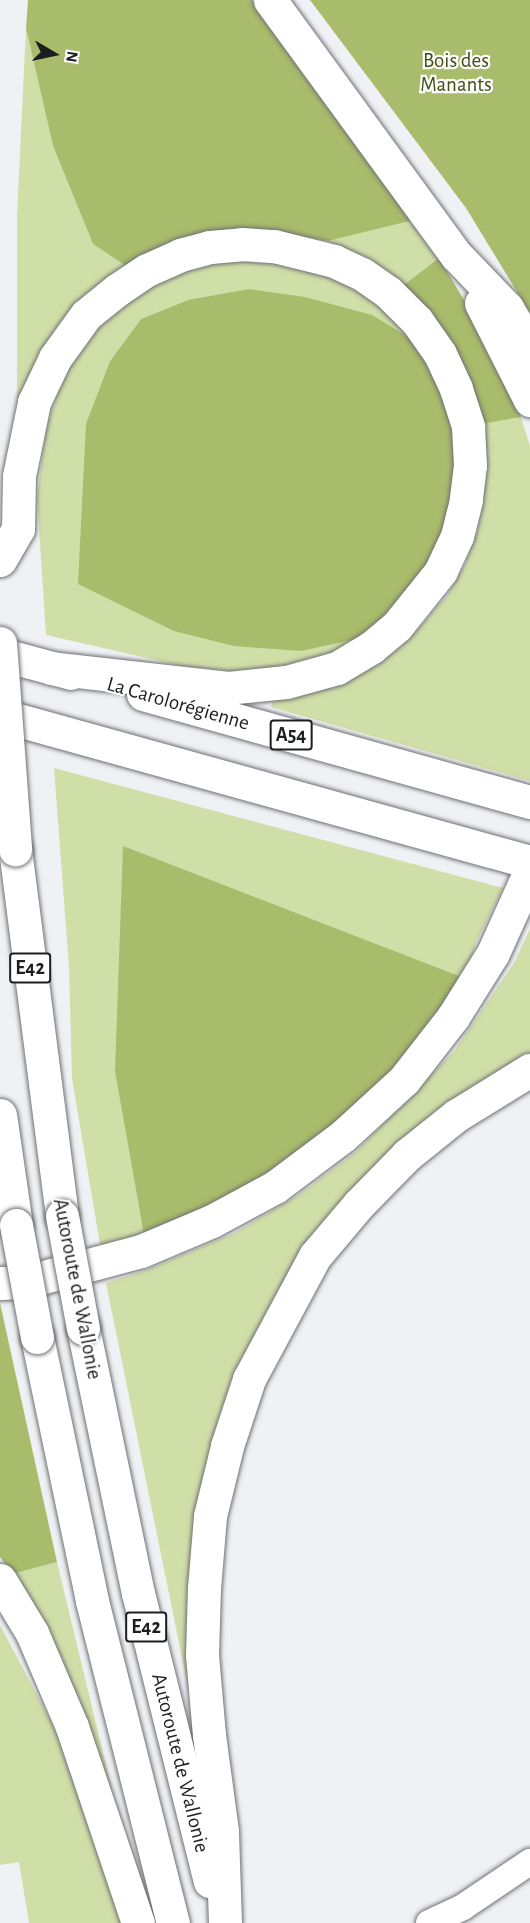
<!DOCTYPE html>
<html>
<head>
<meta charset="utf-8">
<style>
  body { margin:0 }
  #map { position:relative; width:530px; height:1923px; overflow:hidden; background:#f0f1f5; font-family:"Alegreya Sans",sans-serif }
  div>[style] { position:absolute }
  .green>* { inset:0; background:#d0dfa8 }
  .forest>* { inset:0; background:#a8bc6b }
  .roads { filter:drop-shadow(0 0 2px #707074) drop-shadow(0 0 2px #707074) }
  .tertiary>* { height:26px; margin:-13px; padding:0 13px; transform-origin:13px; border-radius:13px; background:#fff }
  .motorway>* { height:33px; margin:-16.5px; padding:0 16.5px; transform-origin:16.5px; border-radius:16.5px; background:#fff }
  .bridges { filter:drop-shadow(0 0 2px #707074) drop-shadow(0 0 2px #707074) }
  .motorway-bridge>* { height:33px; margin:-16.5px; padding:0 16.5px; transform-origin:16.5px; border-radius:16.5px; background:#fff }
  span { translate:-50% -50%; white-space:nowrap; text-align:center; line-height:1.15; -webkit-text-stroke:4.5px #fefefe; paint-order:stroke }
  .shield-label span { padding:2px 4px; background:#fefefe; border:2px solid; border-radius:4px; -webkit-text-stroke-width:0 }
  .shield-label { font-size:20px; color:#1d1e1f; font-weight:700 }
  .park-label { font-size:21px; color:#445015 }
  .street-label { font-size:21px; color:#1d1e1f }
  .north { position:absolute; left:24px; top:24px; width:60px; height:60px; -webkit-text-stroke:4px #fefefe; paint-order:stroke; rotate:99deg; font-size:16px; font-weight:700; line-height:24px; text-align:center; color:#1d1e1f }
  .north::after { content:''; display:block; margin:auto; width:21px; height:27px; background:#1d1e1f; clip-path:polygon(50% 0,100% 100%,50% 72%,0 100%) }
</style>
</head>
<body>
<div id="map">
  <div class="green">
    <i style="clip-path:polygon(26px 28px,53px 146px,93px 244px,126px 266px,17px 419px,17px 216px)"></i>
    <i style="clip-path:polygon(414px 220px,439px 258px,401px 287px,371px 265px,328px 241px)"></i>
    <i style="clip-path:polygon(244px 259px,291px 262px,335px 277px,377px 302px,413px 340px,188px 300px,141px 319px,110px 361px,361px 638px,333px 655px,294px 668px,246px 673px,182px 666px,46px 635px,37px 498px,46px 427px,64px 375px,91px 334px,122px 303px,166px 276px,199px 264px)"></i>
    <i style="clip-path:polygon(521px 417px,530px 446px,530px 781px,271px 707px,273px 700px,331px 686px,379px 664px,411px 637px,446px 597px,465px 565px,478px 527px,486px 480px,482px 424px)"></i>
    <i style="clip-path:polygon(54px 768px,503px 888px,476px 943px,464px 978px,115px 1072px,144px 1235px,101px 1250px,72px 1079px,69px 967px)"></i>
    <i style="clip-path:polygon(530px 929px,530px 1060px,396px 1152px,232px 1397px,197px 1732px,106px 1283px,149px 1269px,232px 1234px,297px 1196px,357px 1151px,455px 1050px,514px 963px)"></i>
    <i style="clip-path:polygon(57px 1562px,124px 1839px,12px 1574px)"></i>
    <i style="clip-path:polygon(0 1625px,82px 1780px,131px 1923px,29px 1923px,19px 1862px,0 1865px)"></i>
  </div>
  <div class="forest">
    <i style="clip-path:polygon(28px 0,252px 0,414px 220px,328px 241px,298px 236px,126px 266px,93px 244px,53px 146px,26px 28px)"></i>
    <i style="clip-path:polygon(310px 0,530px 0,530px 313px,466px 208px)"></i>
    <i style="clip-path:polygon(439px 258px,485px 335px,521px 417px,482px 424px,401px 287px)"></i>
    <i style="clip-path:polygon(249px 289px,305px 297px,372px 315px,413px 340px,439px 383px,453px 423px,457px 460px,446px 527px,410px 596px,361px 638px,301px 651px,234px 646px,174px 631px,78px 584px,86px 424px,110px 361px,141px 319px,188px 300px)"></i>
    <i style="clip-path:polygon(123px 846px,464px 978px,390px 1073px,337px 1123px,266px 1175px,210px 1207px,144px 1235px,115px 1072px)"></i>
    <i style="clip-path:polygon(0 1303px,57px 1562px,12px 1574px,0 1557px)"></i>
  </div>
  <div class="roads">
    <div class="tertiary">
      <i style="left:429px;top:1923px;width:38px;rotate:-25deg"></i>
      <i style="left:463px;top:1907px;width:81px;rotate:-33.9deg"></i>
    </div>
    <div class="motorway">
      <i style="left:270px;top:0;width:316px;rotate:53.9deg"></i>
      <i style="left:456px;top:255px;width:74px;rotate:46.1deg"></i>
      <i style="left:507px;top:308px;width:45px;rotate:59.5deg"></i>
      <i style="left:481px;top:303px;width:109px;rotate:63.2deg"></i>
      <i style="left:0;top:560px;width:36px;rotate:-60deg"></i>
      <i style="left:18px;top:529px;width:53px;rotate:-88.9deg"></i>
      <i style="left:19px;top:476px;width:76px;rotate:-78.5deg"></i>
      <i style="left:34px;top:402px;width:49px;rotate:-64.5deg"></i>
      <i style="left:55px;top:358px;width:53px;rotate:-54.2deg"></i>
      <i style="left:86px;top:315px;width:40px;rotate:-39deg"></i>
      <i style="left:117px;top:290px;width:36px;rotate:-34deg"></i>
      <i style="left:147px;top:270px;width:36px;rotate:-24deg"></i>
      <i style="left:180px;top:255px;width:31px;rotate:-15deg"></i>
      <i style="left:210px;top:247px;width:32px;rotate:-5deg"></i>
      <i style="left:242px;top:244px;width:32px;rotate:4deg"></i>
      <i style="left:274px;top:246px;width:62px;rotate:14deg"></i>
      <i style="left:334px;top:261px;width:31px;rotate:25deg"></i>
      <i style="left:362px;top:274px;width:32px;rotate:35deg"></i>
      <i style="left:388px;top:292px;width:41px;rotate:45deg"></i>
      <i style="left:417px;top:321px;width:40px;rotate:55.1deg"></i>
      <i style="left:440px;top:354px;width:38px;rotate:65deg"></i>
      <i style="left:456px;top:389px;width:40px;rotate:72deg"></i>
      <i style="left:468px;top:427px;width:38px;rotate:87deg"></i>
      <i style="left:470px;top:465px;width:35px;rotate:97deg"></i>
      <i style="left:466px;top:500px;width:37px;rotate:104deg"></i>
      <i style="left:457px;top:536px;width:38px;rotate:115deg"></i>
      <i style="left:441px;top:571px;width:70px;rotate:128.7deg"></i>
      <i style="left:397px;top:626px;width:33px;rotate:140deg"></i>
      <i style="left:372px;top:647px;width:41px;rotate:149deg"></i>
      <i style="left:337px;top:668px;width:53px;rotate:164.6deg"></i>
      <i style="left:286px;top:682px;width:58px;rotate:174.1deg"></i>
      <i style="left:228px;top:688px;width:178px;rotate:-173.6deg"></i>
      <i style="left:0;top:654px;width:73px;rotate:15deg"></i>
      <i style="left:143px;top:694px;width:402px;rotate:15.6deg"></i>
      <i style="left:0;top:715px;width:550px;rotate:15.5deg"></i>
      <i style="left:15px;top:849px;width:370px;rotate:82.7deg"></i>
      <i style="left:0;top:1115px;width:111px;rotate:81.7deg"></i>
      <i style="left:0;top:1283px;width:25px;rotate:-2deg"></i>
      <i style="left:25px;top:1282px;width:120px;rotate:-15deg"></i>
      <i style="left:141px;top:1251px;width:77px;rotate:-22.9deg"></i>
      <i style="left:212px;top:1221px;width:72px;rotate:-28.4deg"></i>
      <i style="left:275px;top:1187px;width:85px;rotate:-36.9deg"></i>
      <i style="left:343px;top:1136px;width:83px;rotate:-42.6deg"></i>
      <i style="left:404px;top:1080px;width:80px;rotate:-52.1deg"></i>
      <i style="left:453px;top:1017px;width:75px;rotate:-58deg"></i>
      <i style="left:493px;top:953px;width:90px;rotate:-65.7deg"></i>
      <i style="left:83px;top:1328px;width:271px;rotate:78.3deg"></i>
      <i style="left:138px;top:1593px;width:297px;rotate:76deg"></i>
      <i style="left:37px;top:1337px;width:270px;rotate:78.2deg"></i>
      <i style="left:92px;top:1601px;width:332px;rotate:75.9deg"></i>
      <i style="left:0;top:1580px;width:62px;rotate:58.9deg"></i>
      <i style="left:32px;top:1633px;width:102px;rotate:66.9deg"></i>
      <i style="left:72px;top:1727px;width:207px;rotate:71.4deg"></i>
      <i style="left:225px;top:1923px;width:92px;rotate:-91.9deg"></i>
      <i style="left:222px;top:1831px;width:97px;rotate:-97.7deg"></i>
      <i style="left:209px;top:1735px;width:80px;rotate:-95deg"></i>
      <i style="left:202px;top:1655px;width:67px;rotate:-88.3deg"></i>
      <i style="left:204px;top:1588px;width:72px;rotate:-85.2deg"></i>
      <i style="left:210px;top:1516px;width:72px;rotate:-76.3deg"></i>
      <i style="left:227px;top:1446px;width:71px;rotate:-71.8deg"></i>
      <i style="left:249px;top:1379px;width:140px;rotate:-61.8deg"></i>
      <i style="left:315px;top:1256px;width:68px;rotate:-49.8deg"></i>
      <i style="left:359px;top:1204px;width:69px;rotate:-45.6deg"></i>
      <i style="left:407px;top:1155px;width:64px;rotate:-38.7deg"></i>
      <i style="left:457px;top:1115px;width:86px;rotate:-31.7deg"></i>
    </div>
  </div>
  <div class="bridges">
    <div class="motorway-bridge">
      <i style="left:0;top:643px;width:207px;rotate:85.8deg"></i>
      <i style="left:62px;top:1216px;width:114px;rotate:79.4deg"></i>
      <i style="left:16px;top:1225px;width:114px;rotate:79.4deg"></i>
    </div>
  </div>
  <div class="shield-label">
    <span style="left:291px;top:735px">A54</span>
    <span style="left:30px;top:968px">E42</span>
    <span style="left:146px;top:1627px">E42</span>
  </div>
  <div class="park-label">
    <span style="left:456px;top:73px">Bois des<br>Manants</span>
  </div>
  <div class="street-label">
    <span style="left:178px;top:704px;rotate:16deg">La Carolorégienne</span>
    <span style="left:77px;top:1289px;rotate:79deg">Autoroute de Wallonie</span>
    <span style="left:180px;top:1763px;rotate:76deg">Autoroute de Wallonie</span>
  </div>
  <div class="north">N</div>
</div>
</body>
</html>
